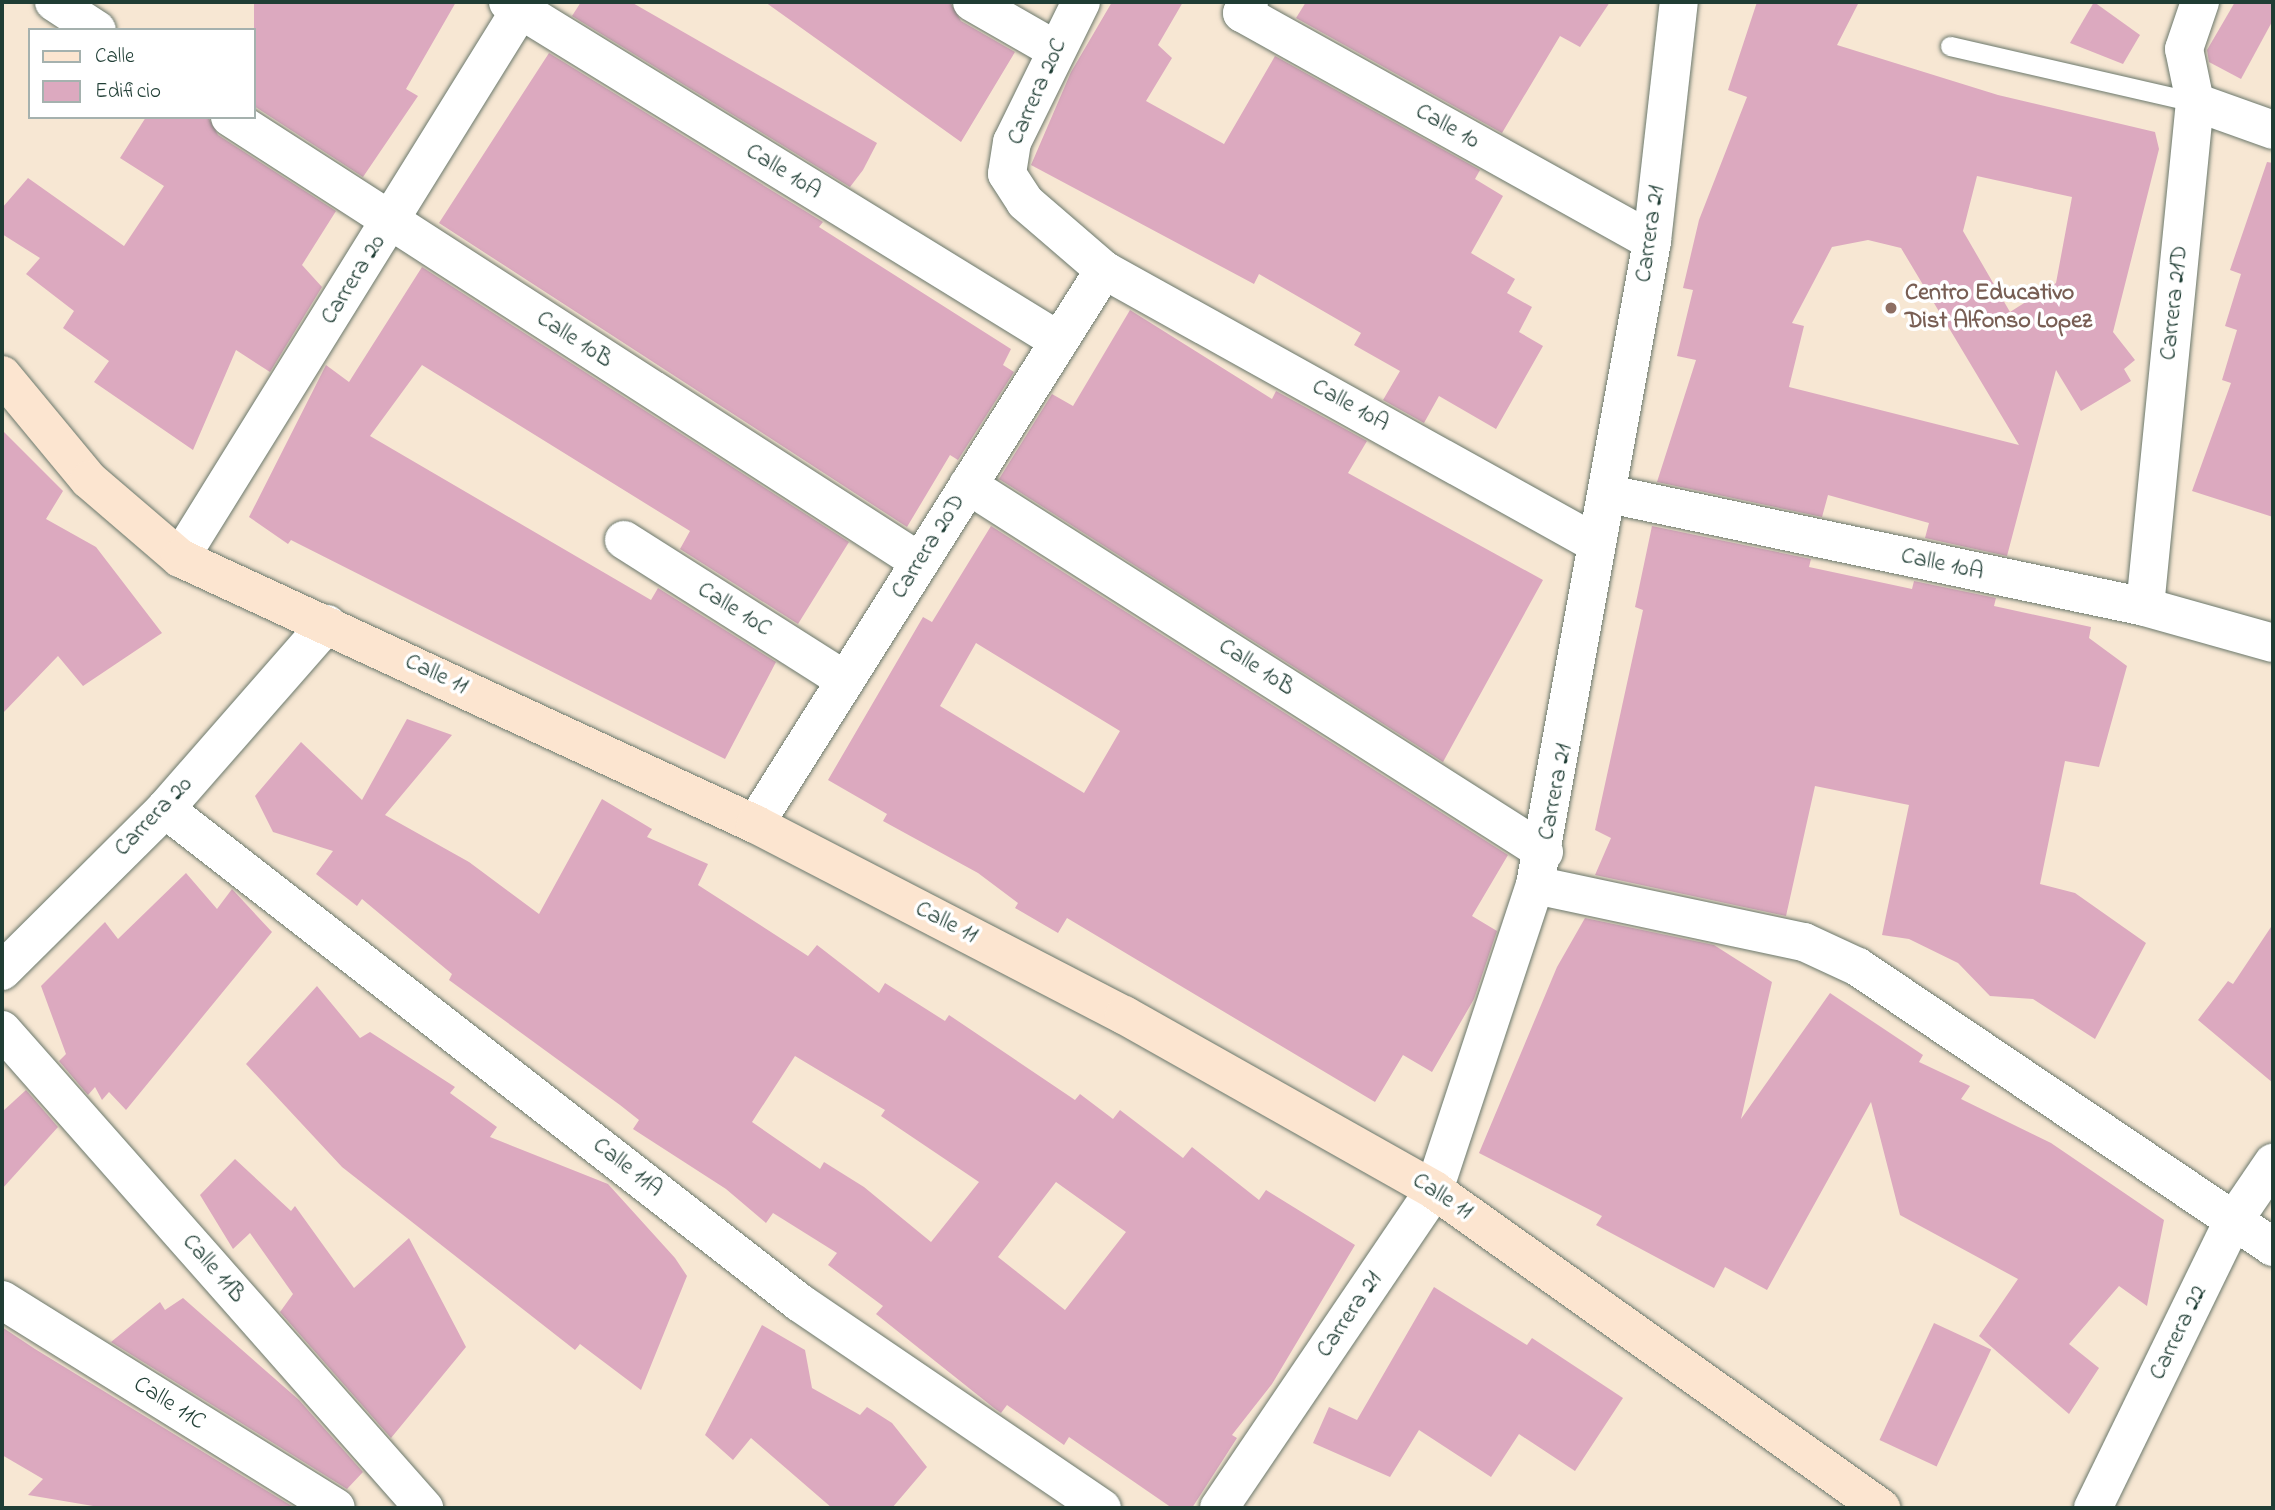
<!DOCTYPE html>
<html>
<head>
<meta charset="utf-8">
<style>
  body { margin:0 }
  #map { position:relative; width:2275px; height:1510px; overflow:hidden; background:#f7e7d3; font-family:"Indie Flower",sans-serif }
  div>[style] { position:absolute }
  .building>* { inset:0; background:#dca9bf; transform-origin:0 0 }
  .roads { filter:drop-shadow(0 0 2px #6b786c) drop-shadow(0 0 2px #6b786c) }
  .lane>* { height:19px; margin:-9.5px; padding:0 9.5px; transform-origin:9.5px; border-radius:9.5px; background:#fff }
  .street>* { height:38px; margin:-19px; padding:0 19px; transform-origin:19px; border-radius:19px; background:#fff }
  .secondary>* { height:38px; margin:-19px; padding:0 19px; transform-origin:19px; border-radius:19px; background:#fce5d0 }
  .dots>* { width:19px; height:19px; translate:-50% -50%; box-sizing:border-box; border:4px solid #fff; border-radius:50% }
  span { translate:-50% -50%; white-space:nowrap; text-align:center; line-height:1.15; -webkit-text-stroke:7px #fff; paint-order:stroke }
  .street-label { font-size:24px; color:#1f3d34 }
  .education-label { font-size:24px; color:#785e54; font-weight:700 }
  .left { translate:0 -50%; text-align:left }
  .frame { position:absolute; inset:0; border:4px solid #1f3d34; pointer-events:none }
  .legend { position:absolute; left:28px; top:28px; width:228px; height:91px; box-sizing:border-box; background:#fff; border:2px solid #a5b1ae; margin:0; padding:9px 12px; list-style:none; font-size:21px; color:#1f3d34 }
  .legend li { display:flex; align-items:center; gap:14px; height:35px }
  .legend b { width:35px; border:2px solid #a5b1ae }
</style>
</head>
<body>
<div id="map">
  <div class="building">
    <i style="clip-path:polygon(254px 2px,456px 2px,406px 89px,418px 96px,363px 177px,254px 106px)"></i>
    <i style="clip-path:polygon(581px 2px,631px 2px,877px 143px,863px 170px,850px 187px,572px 16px)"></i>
    <i style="clip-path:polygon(765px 2px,950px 2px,961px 21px,1015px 52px,961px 142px)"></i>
    <i style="clip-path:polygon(1112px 2px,1183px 2px,1158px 45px,1172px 58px,1146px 101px,1224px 144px,1275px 56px,1480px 170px,1475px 179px,1503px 196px,1471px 253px,1515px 279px,1507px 293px,1532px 307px,1519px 332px,1543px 346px,1496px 429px,1439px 396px,1424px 423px,1383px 400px,1400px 371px,1354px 345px,1361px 333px,1259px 274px,1254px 284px,1031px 165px,1071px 72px)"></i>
    <i style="clip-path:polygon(1306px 2px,1610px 2px,1580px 47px,1560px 36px,1502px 133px,1296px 18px)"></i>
    <i style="clip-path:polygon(evenodd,1757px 2px,1859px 2px,1837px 45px,1998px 95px,2155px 132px,2159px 149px,2113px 332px,2135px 360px,2124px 369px,2131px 381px,2081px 411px,2056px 370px,2007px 556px,1925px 538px,1929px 523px,1828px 495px,1822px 517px,1657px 482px,1696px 360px,1677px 356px,1693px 290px,1683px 288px,1699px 220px,1747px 97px,1728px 90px,1757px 2px,1977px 176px,2072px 197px,2056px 283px,2010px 312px,1963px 231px,1977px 176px,1757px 2px,1868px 240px,1901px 248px,2019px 445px,1789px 387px,1804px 326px,1792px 323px,1832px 247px,1868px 240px)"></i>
    <i style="clip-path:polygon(2094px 2px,2140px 35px,2123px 64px,2070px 43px)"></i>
    <i style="clip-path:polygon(2235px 2px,2273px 2px,2273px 20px,2241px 79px,2209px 62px,2207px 50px)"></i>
    <i style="clip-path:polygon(549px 53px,823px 222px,819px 227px,1011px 349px,1003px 365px,1014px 372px,958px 460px,950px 455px,907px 527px,439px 223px)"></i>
    <i style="clip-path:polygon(146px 117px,208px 117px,218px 135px,336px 211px,302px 265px,322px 287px,270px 372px,236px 350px,193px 450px,94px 382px,109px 361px,63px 328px,74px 311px,26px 274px,40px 258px,2px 234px,2px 208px,28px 178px,124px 246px,164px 186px,120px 158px)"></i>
    <i style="clip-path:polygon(2267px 162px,2273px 163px,2273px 517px,2192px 491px,2231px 383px,2222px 380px,2237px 330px,2225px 326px,2241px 274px,2230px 270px)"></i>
    <i style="clip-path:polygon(422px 267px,849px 542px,798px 624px,680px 549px,690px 531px,422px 365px,370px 436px,651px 600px,658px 588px,776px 662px,725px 759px,291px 540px,288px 544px,249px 517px,326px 365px,349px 382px)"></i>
    <i style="clip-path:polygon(1130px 310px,1272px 399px,1276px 391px,1367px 441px,1348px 473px,1543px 580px,1443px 762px,999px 479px,1052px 394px,1073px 406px)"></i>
    <i style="clip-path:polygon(2px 430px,63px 491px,46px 519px,96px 547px,162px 633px,83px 686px,58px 656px,2px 714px)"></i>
    <i style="clip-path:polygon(evenodd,991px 526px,1508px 855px,1472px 916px,1497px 931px,1474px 999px,1432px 1072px,1403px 1055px,1375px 1102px,1067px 918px,1058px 933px,1015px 908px,1018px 903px,978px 873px,883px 821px,887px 814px,828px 780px,923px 617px,932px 622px,991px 526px,976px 643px,1120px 731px,1084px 793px,940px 706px,976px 643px)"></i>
    <i style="clip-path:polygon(1652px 526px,1811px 559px,1809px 567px,1912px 589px,1914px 581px,1996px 598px,1994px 606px,2091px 627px,2089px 638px,2127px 666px,2099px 767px,2065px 761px,2040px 884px,2075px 893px,2146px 943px,2095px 1039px,2033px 999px,1990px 996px,1958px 963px,1909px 939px,1882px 935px,1909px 805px,1815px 786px,1786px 916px,1595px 875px,1611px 838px,1595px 830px,1643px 610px,1635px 607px)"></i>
    <i style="clip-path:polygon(evenodd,407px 719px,452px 735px,385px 815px,469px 862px,539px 914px,602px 799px,652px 829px,647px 837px,708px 864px,698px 885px,808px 956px,817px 945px,879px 993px,885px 983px,945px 1021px,949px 1015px,1075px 1100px,1080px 1094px,1113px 1119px,1120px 1110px,1183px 1158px,1192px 1147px,1259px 1200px,1266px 1190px,1355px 1245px,1272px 1384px,1232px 1435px,1237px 1438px,1192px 1508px,1172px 1508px,1069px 1437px,1064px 1445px,1007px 1405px,1001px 1413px,994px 1408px,876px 1314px,883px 1306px,828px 1265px,837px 1253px,773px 1213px,766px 1223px,726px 1189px,633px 1129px,639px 1120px,620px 1105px,449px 980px,452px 974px,362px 899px,357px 906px,316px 874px,333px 851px,273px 832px,255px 796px,301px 742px,362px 800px,407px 719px,795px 1056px,885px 1110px,881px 1116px,979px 1182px,931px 1242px,864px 1187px,824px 1162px,820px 1169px,752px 1122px,795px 1056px,407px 719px,1056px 1182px,1126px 1232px,1065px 1310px,998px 1257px,1056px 1182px)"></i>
    <i style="clip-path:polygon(186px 873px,217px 909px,232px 889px,272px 932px,126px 1110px,109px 1092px,102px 1100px,95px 1087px,88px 1095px,59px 1061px,66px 1054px,41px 986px,105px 922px,118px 939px)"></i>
    <i style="clip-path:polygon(1585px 918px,1714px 945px,1772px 982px,1741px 1119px,1830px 993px,1923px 1055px,1919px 1062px,1970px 1086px,1961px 1099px,2051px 1143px,2164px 1220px,2147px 1306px,2119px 1286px,2069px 1344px,2099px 1368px,2069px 1414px,1979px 1336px,2018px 1279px,1900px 1215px,1871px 1102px,1767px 1290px,1725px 1267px,1714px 1288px,1596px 1225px,1602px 1216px,1479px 1153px,1557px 967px)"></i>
    <i style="clip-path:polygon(2273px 924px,2273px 1083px,2198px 1020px,2228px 981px,2233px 984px)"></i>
    <i style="clip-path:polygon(317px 986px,360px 1038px,370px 1032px,455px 1087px,450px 1093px,497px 1127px,490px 1137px,608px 1184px,675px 1258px,687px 1276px,641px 1390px,580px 1344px,575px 1350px,342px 1167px,246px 1064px)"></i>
    <i style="clip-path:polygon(26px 1090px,58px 1127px,2px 1189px,2px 1112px)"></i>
    <i style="clip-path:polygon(235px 1159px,291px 1211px,295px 1206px,354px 1288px,409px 1238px,466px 1347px,391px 1438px,280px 1312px,293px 1294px,250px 1233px,233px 1249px,200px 1195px)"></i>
    <i style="clip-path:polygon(1434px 1287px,1527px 1345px,1532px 1338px,1623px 1398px,1575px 1471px,1519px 1434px,1491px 1477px,1419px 1430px,1390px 1477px,1313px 1443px,1329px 1407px,1357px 1420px)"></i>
    <i style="clip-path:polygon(183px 1298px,299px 1400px,363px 1472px,347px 1489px,111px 1342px,160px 1302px,165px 1310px)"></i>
    <i style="left:1934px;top:1323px;width:63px;height:129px;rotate:25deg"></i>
    <i style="clip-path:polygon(762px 1325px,805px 1350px,812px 1388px,860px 1415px,867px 1407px,892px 1423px,927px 1467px,892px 1508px,832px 1508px,751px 1438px,733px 1460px,705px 1435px)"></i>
    <i style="clip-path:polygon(2px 1327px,35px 1349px,295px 1508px,105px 1508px,28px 1495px,43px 1479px,2px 1455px)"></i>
  </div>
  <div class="roads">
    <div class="lane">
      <i style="left:1950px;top:46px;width:251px;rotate:12.9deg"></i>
    </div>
    <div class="street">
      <i style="left:54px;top:2px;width:51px;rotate:33.1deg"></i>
      <i style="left:508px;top:2px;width:647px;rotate:31.6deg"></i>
      <i style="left:972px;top:2px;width:95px;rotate:29.8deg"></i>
      <i style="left:1081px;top:2px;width:156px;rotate:116.2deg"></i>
      <i style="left:1012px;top:142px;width:32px;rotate:99deg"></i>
      <i style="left:1007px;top:174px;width:33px;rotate:57deg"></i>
      <i style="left:1025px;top:202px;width:104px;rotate:40.7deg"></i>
      <i style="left:1104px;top:270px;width:562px;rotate:29.07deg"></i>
      <i style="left:1249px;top:2px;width:13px;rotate:122deg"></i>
      <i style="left:1242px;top:13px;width:469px;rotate:29.1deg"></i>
      <i style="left:2195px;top:102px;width:83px;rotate:19.7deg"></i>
      <i style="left:230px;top:117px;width:821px;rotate:32.82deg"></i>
      <i style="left:968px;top:485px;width:683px;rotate:32.5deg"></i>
      <i style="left:1609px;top:494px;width:548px;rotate:11.9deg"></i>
      <i style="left:2145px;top:607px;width:133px;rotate:15.7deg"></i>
      <i style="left:624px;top:540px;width:262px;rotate:32.4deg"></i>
      <i style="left:180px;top:558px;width:654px;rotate:-58.18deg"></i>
      <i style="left:2145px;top:607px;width:507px;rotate:-84.35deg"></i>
      <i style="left:2195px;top:102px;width:54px;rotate:-101.7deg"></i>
      <i style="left:2184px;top:49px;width:50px;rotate:-71.2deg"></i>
      <i style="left:165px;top:809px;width:805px;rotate:37.88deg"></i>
      <i style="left:800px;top:1303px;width:365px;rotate:34.2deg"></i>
      <i style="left:755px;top:824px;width:655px;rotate:-57.79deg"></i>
      <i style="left:1535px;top:885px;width:275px;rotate:12deg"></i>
      <i style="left:1804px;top:942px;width:60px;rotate:24.8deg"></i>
      <i style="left:1858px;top:967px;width:501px;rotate:34.01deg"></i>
      <i style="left:2px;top:971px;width:230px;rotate:-44.8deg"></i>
      <i style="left:165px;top:809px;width:246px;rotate:-48.8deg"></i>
      <i style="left:2px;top:1030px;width:638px;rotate:48.56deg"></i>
      <i style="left:2px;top:1300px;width:393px;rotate:31.9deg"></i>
      <i style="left:1219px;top:1508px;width:384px;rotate:-55.9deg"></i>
      <i style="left:1434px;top:1190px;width:321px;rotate:-71.7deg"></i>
      <i style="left:1535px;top:885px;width:655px;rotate:-79.7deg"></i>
      <i style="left:1652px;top:241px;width:241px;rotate:-83.6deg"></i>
      <i style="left:2093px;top:1508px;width:317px;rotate:-64deg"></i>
      <i style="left:2232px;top:1223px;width:73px;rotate:-55.7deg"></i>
    </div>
    <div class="secondary">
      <i style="left:2px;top:375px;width:136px;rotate:50.4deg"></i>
      <i style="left:89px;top:480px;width:120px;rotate:40.6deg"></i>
      <i style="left:180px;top:558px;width:634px;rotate:24.83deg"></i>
      <i style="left:755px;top:824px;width:416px;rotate:27.4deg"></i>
      <i style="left:1124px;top:1015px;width:356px;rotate:29.4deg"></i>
      <i style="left:1434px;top:1190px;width:549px;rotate:35.43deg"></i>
    </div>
  </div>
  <div class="dots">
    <i style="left:1891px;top:308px;background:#8d6e63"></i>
  </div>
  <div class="street-label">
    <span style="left:1038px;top:92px;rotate:-66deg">Carrera 20C</span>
    <span style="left:1447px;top:127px;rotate:29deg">Calle 10</span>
    <span style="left:783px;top:172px;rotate:32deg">Calle 10A</span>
    <span style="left:1651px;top:234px;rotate:-82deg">Carrera 21</span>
    <span style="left:354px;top:280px;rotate:-58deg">Carrera 20</span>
    <span style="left:2175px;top:303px;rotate:-84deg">Carrera 21D</span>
    <span style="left:574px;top:340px;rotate:33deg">Calle 10B</span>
    <span style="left:1350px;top:406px;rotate:29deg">Calle 10A</span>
    <span style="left:929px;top:547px;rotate:-58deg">Carrera 20D</span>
    <span style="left:1942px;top:565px;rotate:12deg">Calle 10A</span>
    <span style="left:734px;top:610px;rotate:32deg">Calle 10C</span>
    <span style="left:1256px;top:668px;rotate:33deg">Calle 10B</span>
    <span style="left:436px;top:675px;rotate:25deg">Calle 11</span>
    <span style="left:1556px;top:792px;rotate:-79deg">Carrera 21</span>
    <span style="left:154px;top:817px;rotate:-46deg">Carrera 20</span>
    <span style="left:946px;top:923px;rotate:27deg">Calle 11</span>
    <span style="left:627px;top:1168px;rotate:38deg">Calle 11A</span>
    <span style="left:1442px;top:1197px;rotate:33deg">Calle 11</span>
    <span style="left:213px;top:1269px;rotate:49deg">Calle 11B</span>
    <span style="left:1350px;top:1315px;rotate:-56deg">Carrera 21</span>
    <span style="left:2179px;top:1333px;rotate:-64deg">Carrera 22</span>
    <span style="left:169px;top:1404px;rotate:32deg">Calle 11C</span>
  </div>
  <div class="education-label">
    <span class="left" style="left:1905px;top:308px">Centro Educativo<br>Dist Alfonso Lopez</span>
  </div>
  <div class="frame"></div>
  <ul class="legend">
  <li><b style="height:9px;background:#fce5d0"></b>Calle</li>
  <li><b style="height:19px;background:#dca9bf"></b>Edificio</li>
  </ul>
</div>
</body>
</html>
